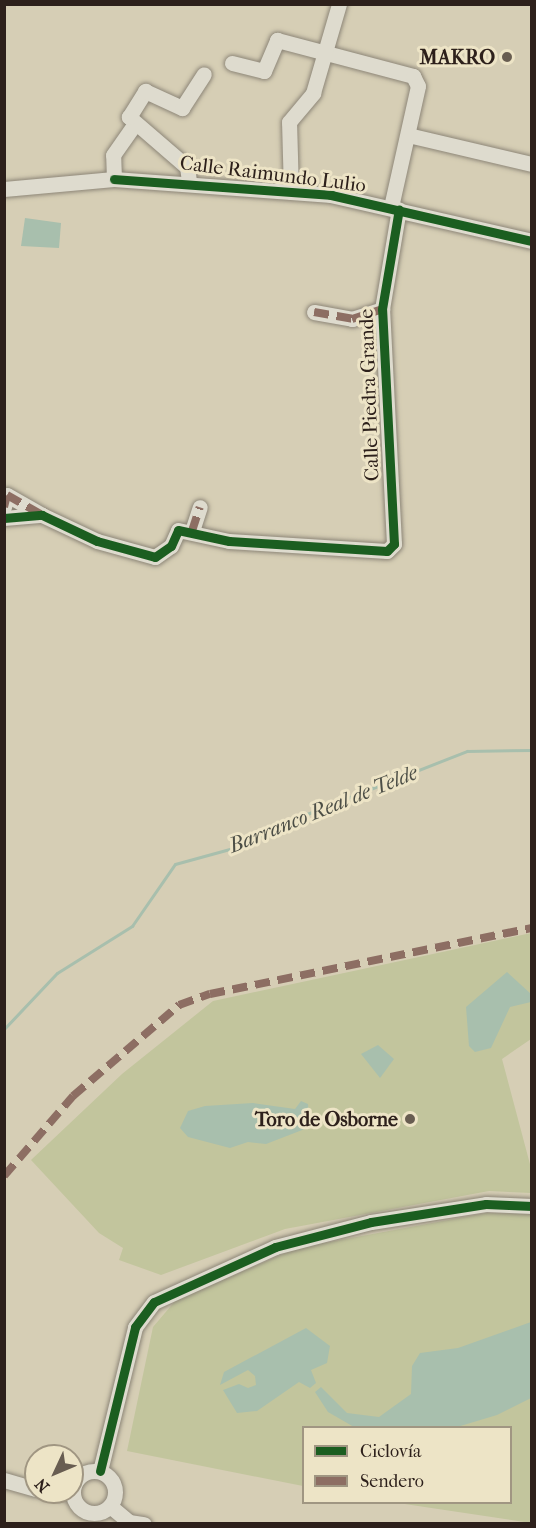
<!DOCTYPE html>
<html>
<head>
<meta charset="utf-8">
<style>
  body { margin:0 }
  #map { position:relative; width:536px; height:1528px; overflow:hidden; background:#d6ceb5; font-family:"IM FELL French Canon",serif }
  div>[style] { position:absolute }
  .green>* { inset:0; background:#c2c59d }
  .water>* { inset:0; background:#a8bfad }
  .stream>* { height:3px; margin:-1.5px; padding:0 1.5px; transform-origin:1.5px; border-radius:1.5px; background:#a8bfad }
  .roads { filter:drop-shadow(0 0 2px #8d8678) drop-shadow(0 0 2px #8d8678) }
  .minor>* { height:15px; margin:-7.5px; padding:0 7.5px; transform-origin:7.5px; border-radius:7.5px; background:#dedbce }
  .minor>.ring { margin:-7.5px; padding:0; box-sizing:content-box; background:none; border:15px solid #dedbce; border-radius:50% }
  .quiet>* { height:8px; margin-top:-4px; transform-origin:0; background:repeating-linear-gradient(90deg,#8d6e63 0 15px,transparent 0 23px) }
  .cycleway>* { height:9px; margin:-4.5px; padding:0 4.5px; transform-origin:4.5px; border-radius:4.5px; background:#1b5e20 }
  .dots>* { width:16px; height:16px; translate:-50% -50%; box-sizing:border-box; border:3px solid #ede4c6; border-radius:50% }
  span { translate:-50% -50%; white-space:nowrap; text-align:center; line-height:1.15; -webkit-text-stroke:6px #ede4c6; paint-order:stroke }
  .poi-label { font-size:20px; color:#2d201b; font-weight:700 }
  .right { translate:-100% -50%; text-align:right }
  .street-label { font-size:20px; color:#2d201b }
  .water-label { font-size:21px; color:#4c4e46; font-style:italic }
  .frame { position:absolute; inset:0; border:6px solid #2d201b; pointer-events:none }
  .legend { position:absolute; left:302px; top:1426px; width:210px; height:78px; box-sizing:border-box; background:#ede4c6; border:2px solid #a09682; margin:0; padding:8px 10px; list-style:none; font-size:18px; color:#2d201b }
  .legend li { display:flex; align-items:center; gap:12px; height:30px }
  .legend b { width:30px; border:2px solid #a09682 }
  .north { position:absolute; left:24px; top:1444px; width:60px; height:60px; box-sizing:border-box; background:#ede4c6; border:2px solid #a09682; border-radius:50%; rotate:226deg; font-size:16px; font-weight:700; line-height:24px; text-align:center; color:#2d201b }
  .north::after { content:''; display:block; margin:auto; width:21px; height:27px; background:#685d51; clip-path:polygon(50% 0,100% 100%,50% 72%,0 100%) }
</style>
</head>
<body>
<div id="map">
  <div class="green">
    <i style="clip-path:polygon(531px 933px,531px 1039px,502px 1059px,531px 1168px,531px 1193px,489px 1191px,285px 1229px,161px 1275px,119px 1260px,123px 1248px,99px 1233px,31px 1160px,122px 1074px,213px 1001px)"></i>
    <i style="clip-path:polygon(486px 1213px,531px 1214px,531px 1523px,398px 1503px,510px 1502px,510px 1428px,304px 1428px,303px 1486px,127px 1451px,153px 1327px,176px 1300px,297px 1248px)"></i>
  </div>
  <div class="water">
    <i style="clip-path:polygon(25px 218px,61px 223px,59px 248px,21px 246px)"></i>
    <i style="clip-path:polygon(507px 972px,531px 994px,531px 1002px,510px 1007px,491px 1048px,475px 1052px,469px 1046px,466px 1007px)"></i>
    <i style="clip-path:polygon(378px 1045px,394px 1059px,380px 1078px,361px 1054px)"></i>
    <i style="clip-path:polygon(301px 1101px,308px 1104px,310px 1127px,266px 1144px,248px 1142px,230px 1148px,188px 1137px,180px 1128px,188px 1111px,205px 1106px,253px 1103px,295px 1109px)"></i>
    <i style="clip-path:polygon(531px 1322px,531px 1398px,497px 1415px,457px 1427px,354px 1427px,328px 1412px,315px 1392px,321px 1387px,347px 1413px,379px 1417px,411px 1394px,412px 1366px,420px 1353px,458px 1348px)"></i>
    <i style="clip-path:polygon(306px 1328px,330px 1346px,327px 1363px,311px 1370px,316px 1383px,310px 1388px,299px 1382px,257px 1411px,237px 1413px,223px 1390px,239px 1384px,248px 1388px,256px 1385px,255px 1376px,248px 1370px,220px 1385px,224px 1372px)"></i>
  </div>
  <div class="stream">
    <i style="left:4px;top:1029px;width:77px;rotate:-46.6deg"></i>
    <i style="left:57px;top:973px;width:89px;rotate:-32.1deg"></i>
    <i style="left:132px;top:926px;width:75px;rotate:-55.3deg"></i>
    <i style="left:175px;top:864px;width:68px;rotate:-15.3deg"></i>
    <i style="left:241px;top:846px;width:49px;rotate:-28.1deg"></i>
    <i style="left:284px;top:823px;width:197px;rotate:-21.5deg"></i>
    <i style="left:467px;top:751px;width:65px;rotate:-0.9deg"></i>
  </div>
  <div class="roads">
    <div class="minor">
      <i style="left:232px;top:63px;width:33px;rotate:14deg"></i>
      <i style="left:264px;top:71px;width:34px;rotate:-67deg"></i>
      <i style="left:277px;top:40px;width:141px;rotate:14.8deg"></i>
      <i style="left:413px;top:76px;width:11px;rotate:63deg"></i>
      <i style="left:418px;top:86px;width:124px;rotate:102.6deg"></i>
      <i style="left:408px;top:135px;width:127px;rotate:13.2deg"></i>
      <i style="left:114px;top:179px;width:24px;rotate:-92deg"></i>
      <i style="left:113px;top:155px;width:35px;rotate:-55deg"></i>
      <i style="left:189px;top:181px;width:14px;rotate:-98deg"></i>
      <i style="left:187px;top:167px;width:77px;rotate:-139.2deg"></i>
      <i style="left:129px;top:117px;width:31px;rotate:-58deg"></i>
      <i style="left:145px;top:91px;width:41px;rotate:24.7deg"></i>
      <i style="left:182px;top:108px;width:40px;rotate:-57.1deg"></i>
      <i style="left:4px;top:189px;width:110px;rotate:-5.2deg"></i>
      <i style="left:114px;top:179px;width:218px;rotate:4.2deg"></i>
      <i style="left:331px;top:195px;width:206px;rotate:12.9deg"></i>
      <i style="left:291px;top:192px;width:70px;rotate:-91.6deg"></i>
      <i style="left:289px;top:122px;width:38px;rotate:-50deg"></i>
      <i style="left:313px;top:93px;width:93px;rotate:-73.7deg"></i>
      <i style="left:314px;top:312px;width:39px;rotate:10deg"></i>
      <i style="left:352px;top:319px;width:32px;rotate:-18deg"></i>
      <i style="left:4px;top:507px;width:12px;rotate:-76deg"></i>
      <i style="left:7px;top:495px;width:40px;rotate:29.7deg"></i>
      <i style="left:4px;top:518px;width:38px;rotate:-5deg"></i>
      <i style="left:42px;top:515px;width:61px;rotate:25.3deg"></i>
      <i style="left:97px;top:541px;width:60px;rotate:15.4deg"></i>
      <i style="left:155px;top:557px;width:19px;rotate:-35deg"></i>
      <i style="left:171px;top:546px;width:17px;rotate:-66deg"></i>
      <i style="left:178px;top:530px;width:52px;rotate:12.2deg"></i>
      <i style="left:229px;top:541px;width:158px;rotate:3.6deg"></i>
      <i style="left:387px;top:551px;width:10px;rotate:-45deg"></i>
      <i style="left:394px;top:544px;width:235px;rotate:-92.9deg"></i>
      <i style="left:382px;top:309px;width:101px;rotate:-80.4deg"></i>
      <i style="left:192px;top:531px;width:25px;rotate:-72deg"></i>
      <i class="ring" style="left:73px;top:1471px;width:27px;height:27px"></i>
      <i style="left:100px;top:1471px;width:148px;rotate:-76.3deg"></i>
      <i style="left:135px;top:1327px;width:31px;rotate:-53deg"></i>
      <i style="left:154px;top:1302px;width:133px;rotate:-24.4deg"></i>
      <i style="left:275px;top:1247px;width:99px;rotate:-14.6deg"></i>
      <i style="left:371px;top:1222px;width:116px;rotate:-8.9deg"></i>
      <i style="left:486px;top:1204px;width:46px;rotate:2.5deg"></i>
      <i style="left:4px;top:1480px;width:33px;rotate:16deg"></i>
      <i style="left:45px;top:1492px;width:28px;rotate:2deg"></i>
      <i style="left:110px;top:1506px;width:25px;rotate:40deg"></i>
      <i style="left:129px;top:1522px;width:15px;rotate:8deg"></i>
    </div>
  </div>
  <div class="quiet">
    <i style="left:314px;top:312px;width:39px;rotate:10deg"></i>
    <i style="left:352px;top:319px;width:32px;rotate:-18deg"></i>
    <i style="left:4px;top:507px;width:12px;rotate:-76deg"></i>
    <i style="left:7px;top:495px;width:40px;rotate:29.7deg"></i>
    <i style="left:192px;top:531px;width:25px;rotate:-72deg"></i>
    <i style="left:4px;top:1176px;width:106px;rotate:-49.2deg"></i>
    <i style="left:73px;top:1096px;width:140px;rotate:-40.6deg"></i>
    <i style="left:179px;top:1005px;width:33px;rotate:-20deg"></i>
    <i style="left:210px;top:994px;width:329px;rotate:-11.6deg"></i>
  </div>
  <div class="cycleway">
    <i style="left:114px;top:179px;width:218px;rotate:4.2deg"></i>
    <i style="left:331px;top:195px;width:206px;rotate:12.9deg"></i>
    <i style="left:4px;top:518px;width:38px;rotate:-5deg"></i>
    <i style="left:42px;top:515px;width:61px;rotate:25.3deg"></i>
    <i style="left:97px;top:541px;width:60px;rotate:15.4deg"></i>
    <i style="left:155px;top:557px;width:19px;rotate:-35deg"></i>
    <i style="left:171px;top:546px;width:17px;rotate:-66deg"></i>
    <i style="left:178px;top:530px;width:52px;rotate:12.2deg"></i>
    <i style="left:229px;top:541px;width:158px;rotate:3.6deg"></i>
    <i style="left:387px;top:551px;width:10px;rotate:-45deg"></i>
    <i style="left:394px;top:544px;width:235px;rotate:-92.9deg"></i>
    <i style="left:382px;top:309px;width:101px;rotate:-80.4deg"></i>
    <i style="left:100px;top:1471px;width:148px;rotate:-76.3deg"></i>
    <i style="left:135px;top:1327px;width:31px;rotate:-53deg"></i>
    <i style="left:154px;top:1302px;width:133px;rotate:-24.4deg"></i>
    <i style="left:275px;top:1247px;width:99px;rotate:-14.6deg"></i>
    <i style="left:371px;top:1222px;width:116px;rotate:-8.9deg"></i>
    <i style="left:486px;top:1204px;width:46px;rotate:2.5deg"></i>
  </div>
  <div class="dots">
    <i style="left:507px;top:57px;background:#685d51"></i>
    <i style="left:410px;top:1119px;background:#685d51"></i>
  </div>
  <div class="poi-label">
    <span class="right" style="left:495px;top:57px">MAKRO</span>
    <span class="right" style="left:398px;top:1119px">Toro de Osborne</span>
  </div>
  <div class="street-label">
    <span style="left:273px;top:174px;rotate:7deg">Calle Raimundo Lulio</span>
    <span style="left:369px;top:395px;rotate:-92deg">Calle Piedra Grande</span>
  </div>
  <div class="water-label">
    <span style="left:323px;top:809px;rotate:-22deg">Barranco Real de Telde</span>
  </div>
  <div class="frame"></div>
  <ul class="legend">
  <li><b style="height:8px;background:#1b5e20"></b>Ciclovía</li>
  <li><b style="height:8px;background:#8d6e63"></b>Sendero</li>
  </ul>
  <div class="north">N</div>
</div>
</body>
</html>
